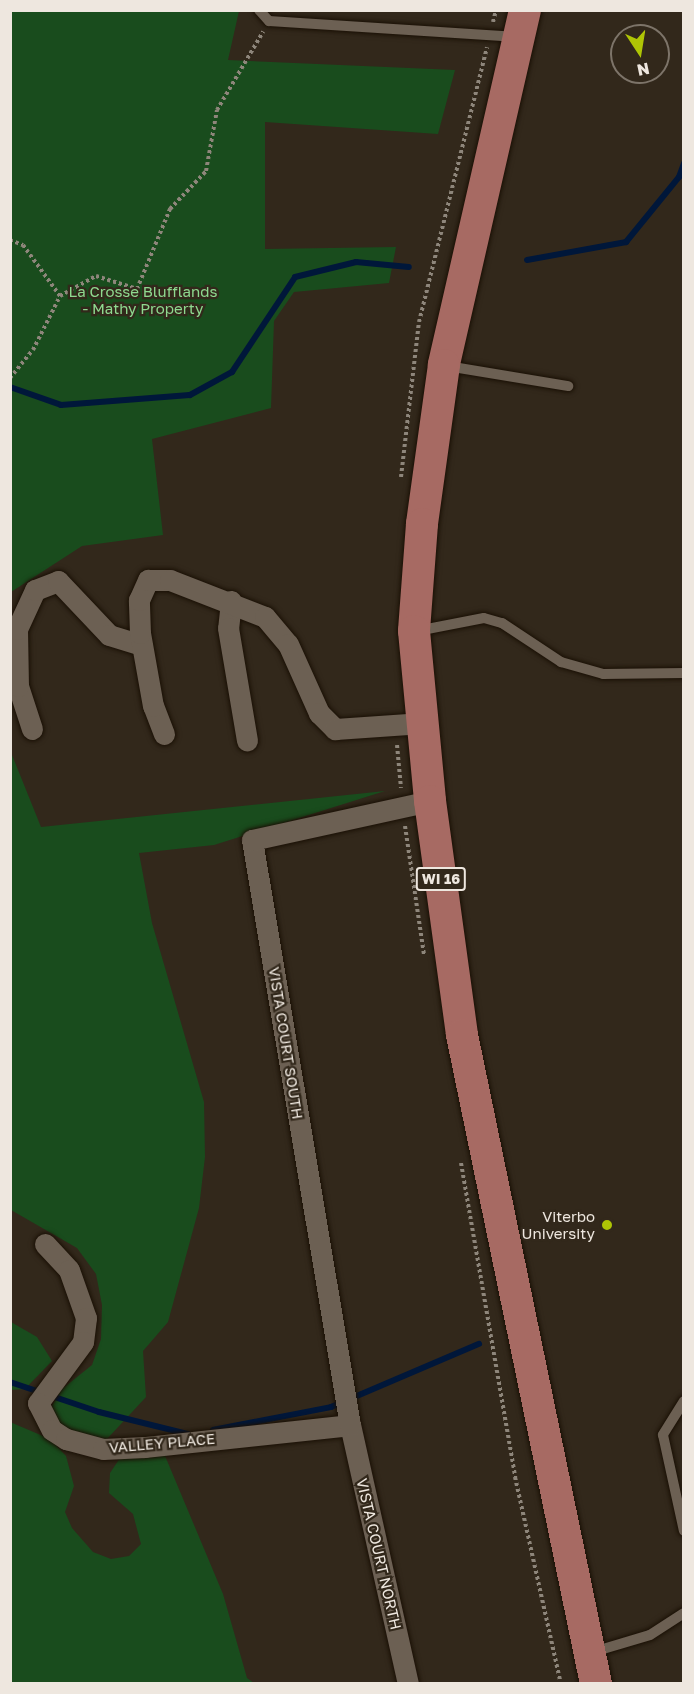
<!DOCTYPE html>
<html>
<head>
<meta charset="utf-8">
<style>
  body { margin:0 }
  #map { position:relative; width:694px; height:1694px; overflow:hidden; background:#32281b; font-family:"Golos Text",sans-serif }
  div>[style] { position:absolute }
  .green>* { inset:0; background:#194c1d }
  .stream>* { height:6px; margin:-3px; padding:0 3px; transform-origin:3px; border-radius:3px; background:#00173a }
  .path>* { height:4px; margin-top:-2px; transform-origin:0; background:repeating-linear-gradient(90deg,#8e867b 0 3px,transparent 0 6px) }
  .roads { filter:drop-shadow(0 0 2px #1a1005) drop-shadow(0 0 2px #1a1005) }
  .service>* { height:10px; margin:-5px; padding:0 5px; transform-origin:5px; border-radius:5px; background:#6c6053 }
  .minor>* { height:21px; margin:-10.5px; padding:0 10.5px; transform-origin:10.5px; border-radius:10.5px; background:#6c6053 }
  .primary>* { height:32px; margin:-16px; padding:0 16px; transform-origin:16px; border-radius:16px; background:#a76a63 }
  .dots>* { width:16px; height:16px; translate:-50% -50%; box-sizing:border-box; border:3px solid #32281b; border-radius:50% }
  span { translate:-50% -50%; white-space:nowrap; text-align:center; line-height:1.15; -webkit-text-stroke:4.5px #32281b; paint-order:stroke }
  .shield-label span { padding:2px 4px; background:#32281b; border:2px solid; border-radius:4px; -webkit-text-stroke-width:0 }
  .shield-label { font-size:14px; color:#eee7df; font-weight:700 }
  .park-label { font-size:15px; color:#8ed98f }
  .street-label { font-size:15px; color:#eee7df }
  .poi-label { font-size:15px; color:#eee7df }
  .right { translate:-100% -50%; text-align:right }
  .frame { position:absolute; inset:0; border:12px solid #eee7df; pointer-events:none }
  .north { position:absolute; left:610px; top:24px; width:60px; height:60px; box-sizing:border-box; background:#32281b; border:2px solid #7d7469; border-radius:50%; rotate:168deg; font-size:16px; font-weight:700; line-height:24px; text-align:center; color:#eee7df }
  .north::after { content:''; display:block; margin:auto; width:21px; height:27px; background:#afc505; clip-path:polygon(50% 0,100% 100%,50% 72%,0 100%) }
</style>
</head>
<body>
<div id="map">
  <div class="green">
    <i style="clip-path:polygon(11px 10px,239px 11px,228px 60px,455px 70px,438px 134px,265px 122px,265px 249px,396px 247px,389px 283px,294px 292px,274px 321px,271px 408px,152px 439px,163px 535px,82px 546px,11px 592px)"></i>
    <i style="clip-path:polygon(10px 750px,41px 827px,385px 791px,214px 845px,139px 853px,152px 923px,204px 1102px,205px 1157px,199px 1208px,168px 1322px,143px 1351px,146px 1397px,107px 1439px,83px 1440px,53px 1424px,50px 1409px,62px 1389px,92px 1365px,101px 1339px,102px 1305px,96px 1274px,77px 1248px,11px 1210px)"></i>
    <i style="clip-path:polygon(11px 1322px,37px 1337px,52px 1361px,25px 1389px,11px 1390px)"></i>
    <i style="clip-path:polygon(10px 1422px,50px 1439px,66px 1456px,74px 1486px,65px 1512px,72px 1528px,93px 1552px,111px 1559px,129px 1556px,141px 1544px,133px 1514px,109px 1493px,110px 1473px,120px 1458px,163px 1451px,223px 1594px,247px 1678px,254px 1683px,11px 1683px)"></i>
  </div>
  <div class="stream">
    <i style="left:527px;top:260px;width:101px;rotate:-10.3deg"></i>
    <i style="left:626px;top:242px;width:84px;rotate:-50.8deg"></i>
    <i style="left:679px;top:177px;width:15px;rotate:-70deg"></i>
    <i style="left:10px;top:387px;width:54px;rotate:19.4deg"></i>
    <i style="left:61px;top:405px;width:129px;rotate:-4.4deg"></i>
    <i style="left:190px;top:395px;width:48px;rotate:-28.7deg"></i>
    <i style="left:232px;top:372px;width:114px;rotate:-56.4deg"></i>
    <i style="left:295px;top:277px;width:63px;rotate:-13.8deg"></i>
    <i style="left:356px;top:262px;width:53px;rotate:5.4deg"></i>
    <i style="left:10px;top:1382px;width:94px;rotate:18.6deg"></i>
    <i style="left:99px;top:1412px;width:92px;rotate:13.9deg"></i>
    <i style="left:213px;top:1430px;width:120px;rotate:-11deg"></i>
    <i style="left:331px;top:1407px;width:161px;rotate:-23.1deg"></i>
  </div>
  <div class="path">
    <i style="left:493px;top:22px;width:12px;rotate:-76deg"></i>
    <i style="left:10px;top:240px;width:14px;rotate:21deg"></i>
    <i style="left:23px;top:245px;width:63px;rotate:54deg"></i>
    <i style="left:10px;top:378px;width:36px;rotate:-51deg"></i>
    <i style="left:33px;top:350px;width:60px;rotate:-63.4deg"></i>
    <i style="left:60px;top:296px;width:41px;rotate:-29.1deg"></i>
    <i style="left:96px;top:276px;width:43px;rotate:17.6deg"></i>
    <i style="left:137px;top:289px;width:87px;rotate:-67.6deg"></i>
    <i style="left:170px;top:209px;width:52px;rotate:-46.5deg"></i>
    <i style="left:206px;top:171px;width:62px;rotate:-79.8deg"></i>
    <i style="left:217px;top:110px;width:91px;rotate:-59.5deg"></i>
    <i style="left:401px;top:477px;width:156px;rotate:-83.4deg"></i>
    <i style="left:419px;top:322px;width:283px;rotate:-76.1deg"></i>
    <i style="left:397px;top:745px;width:43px;rotate:84.7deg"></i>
    <i style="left:405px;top:826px;width:130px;rotate:81.6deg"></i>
    <i style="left:461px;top:1163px;width:319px;rotate:80.2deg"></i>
    <i style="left:515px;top:1477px;width:212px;rotate:77.5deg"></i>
  </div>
  <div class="roads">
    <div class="service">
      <i style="left:259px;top:10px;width:15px;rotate:48deg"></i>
      <i style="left:269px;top:21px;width:249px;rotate:3.7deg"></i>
      <i style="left:447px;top:366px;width:123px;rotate:9.4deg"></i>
      <i style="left:417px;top:631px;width:68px;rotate:-11deg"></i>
      <i style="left:484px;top:618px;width:19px;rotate:16deg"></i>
      <i style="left:502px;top:623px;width:71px;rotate:33.5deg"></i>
      <i style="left:561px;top:662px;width:44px;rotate:15.9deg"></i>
      <i style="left:603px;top:674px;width:81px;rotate:-0.7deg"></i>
      <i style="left:684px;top:1401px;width:40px;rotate:122deg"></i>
      <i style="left:663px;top:1435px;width:98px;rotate:77.7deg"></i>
      <i style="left:593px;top:1652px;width:59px;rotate:-16.6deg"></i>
      <i style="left:650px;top:1635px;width:40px;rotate:-32.9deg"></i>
    </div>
    <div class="minor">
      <i style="left:231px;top:601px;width:27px;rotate:96deg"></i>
      <i style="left:228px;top:628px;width:114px;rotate:80.4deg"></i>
      <i style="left:32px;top:729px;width:45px;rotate:-108deg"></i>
      <i style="left:18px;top:686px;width:57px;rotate:-91deg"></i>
      <i style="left:17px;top:629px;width:43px;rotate:-65.2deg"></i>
      <i style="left:35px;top:590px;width:25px;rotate:-21deg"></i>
      <i style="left:58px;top:581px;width:74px;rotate:46.6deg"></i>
      <i style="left:109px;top:635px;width:34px;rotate:17deg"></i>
      <i style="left:164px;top:734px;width:30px;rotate:-111deg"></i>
      <i style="left:153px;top:706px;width:74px;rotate:-100.1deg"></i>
      <i style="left:140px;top:633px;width:33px;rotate:-92deg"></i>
      <i style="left:139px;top:600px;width:22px;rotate:-66deg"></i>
      <i style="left:148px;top:580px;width:22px"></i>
      <i style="left:170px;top:580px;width:102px;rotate:21.3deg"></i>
      <i style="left:265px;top:617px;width:35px;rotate:50deg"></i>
      <i style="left:288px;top:644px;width:76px;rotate:65.8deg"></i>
      <i style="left:319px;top:713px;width:23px;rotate:45deg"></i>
      <i style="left:335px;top:729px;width:88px;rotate:-3.9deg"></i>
      <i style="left:45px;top:1244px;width:35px;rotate:47deg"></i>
      <i style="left:69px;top:1270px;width:51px;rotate:70.5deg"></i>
      <i style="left:86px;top:1318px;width:24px;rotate:97deg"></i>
      <i style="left:83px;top:1342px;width:76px;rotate:126.4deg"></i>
      <i style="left:38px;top:1403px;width:30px;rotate:63deg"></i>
      <i style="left:52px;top:1430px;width:17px;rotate:33deg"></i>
      <i style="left:66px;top:1439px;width:38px;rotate:15deg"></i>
      <i style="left:103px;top:1449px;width:42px;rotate:-2.7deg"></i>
      <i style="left:145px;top:1447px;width:206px;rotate:-6.1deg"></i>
      <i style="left:408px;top:1684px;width:265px;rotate:-102.6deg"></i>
      <i style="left:350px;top:1425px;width:593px;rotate:-99.51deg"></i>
      <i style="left:252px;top:840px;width:182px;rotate:-12.4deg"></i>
    </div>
    <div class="primary">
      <i style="left:525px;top:10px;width:364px;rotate:102.9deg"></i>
      <i style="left:444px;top:365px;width:161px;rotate:97.9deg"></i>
      <i style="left:422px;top:524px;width:107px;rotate:94.3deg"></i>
      <i style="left:414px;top:631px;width:171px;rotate:84.6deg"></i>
      <i style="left:430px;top:801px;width:236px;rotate:82.2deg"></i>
      <i style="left:462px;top:1035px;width:663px;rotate:78.33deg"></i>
    </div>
  </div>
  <div class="dots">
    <i style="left:607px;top:1225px;background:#afc505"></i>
  </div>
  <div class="shield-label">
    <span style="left:441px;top:879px">WI 16</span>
  </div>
  <div class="park-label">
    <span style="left:143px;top:300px">La Crosse Blufflands<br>- Mathy Property</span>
  </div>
  <div class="street-label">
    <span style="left:286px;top:1043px;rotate:81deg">VISTA COURT SOUTH</span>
    <span style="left:162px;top:1443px;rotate:-5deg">VALLEY PLACE</span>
    <span style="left:379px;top:1554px;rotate:77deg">VISTA COURT NORTH</span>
  </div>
  <div class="poi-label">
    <span class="right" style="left:595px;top:1225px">Viterbo<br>University</span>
  </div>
  <div class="frame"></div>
  <div class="north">N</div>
</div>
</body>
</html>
